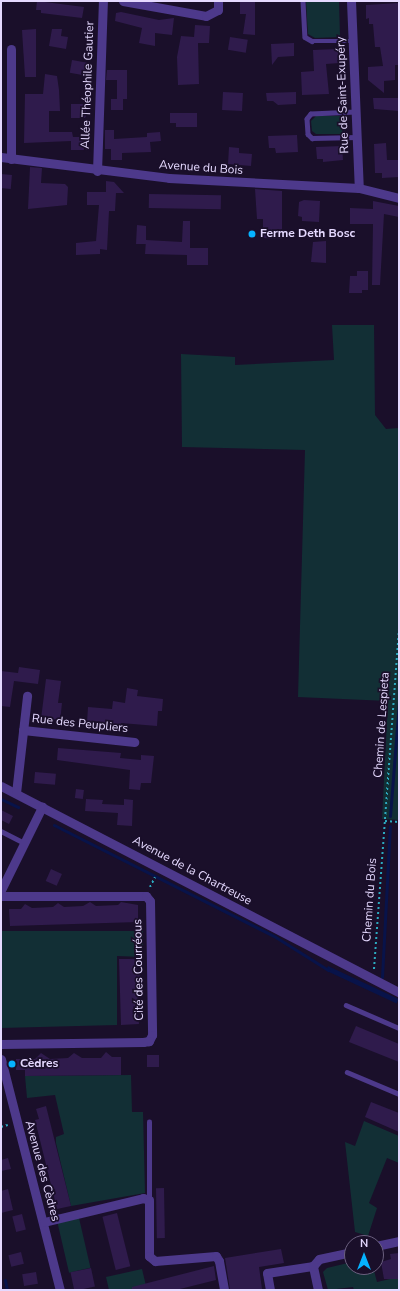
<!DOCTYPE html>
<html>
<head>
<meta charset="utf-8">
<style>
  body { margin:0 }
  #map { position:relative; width:400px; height:1291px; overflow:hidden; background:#1a0f2a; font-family:"Nunito Sans",sans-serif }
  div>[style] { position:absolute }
  .green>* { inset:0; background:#122f35; transform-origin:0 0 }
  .water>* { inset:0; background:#08134a; transform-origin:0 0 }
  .stream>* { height:3px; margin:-1.5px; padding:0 1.5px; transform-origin:1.5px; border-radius:1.5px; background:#08134a }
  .building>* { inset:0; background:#2f1b4c; transform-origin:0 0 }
  .path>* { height:2px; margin-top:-1px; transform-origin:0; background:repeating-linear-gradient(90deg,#2babc1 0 2px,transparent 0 5px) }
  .service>* { height:4.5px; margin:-2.25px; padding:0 2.25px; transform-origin:2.25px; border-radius:2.25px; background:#4d398b }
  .minor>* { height:9px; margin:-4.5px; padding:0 4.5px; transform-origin:4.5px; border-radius:4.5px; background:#4d398b }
  .dots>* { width:11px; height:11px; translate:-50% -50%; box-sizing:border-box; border:2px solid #1a0f2a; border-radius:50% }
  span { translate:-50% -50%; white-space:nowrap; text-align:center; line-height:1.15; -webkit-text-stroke:3.5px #1a0f2a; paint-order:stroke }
  .street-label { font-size:12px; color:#e5d9ff }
  .poi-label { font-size:12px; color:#e5d9ff; font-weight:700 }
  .left { translate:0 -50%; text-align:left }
  .frame { position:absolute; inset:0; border:2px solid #e5d9ff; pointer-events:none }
  .north { position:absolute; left:344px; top:1235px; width:40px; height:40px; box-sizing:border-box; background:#1a0f2a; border:1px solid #6b607f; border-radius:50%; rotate:0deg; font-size:11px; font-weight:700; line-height:16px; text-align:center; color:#e5d9ff }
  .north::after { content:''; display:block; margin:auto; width:14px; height:18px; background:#05b2ff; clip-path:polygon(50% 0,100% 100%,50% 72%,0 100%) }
</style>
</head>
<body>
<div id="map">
  <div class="green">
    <i style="clip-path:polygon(306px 1px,339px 1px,340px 37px,315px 38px,308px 34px)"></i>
    <i style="clip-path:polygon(316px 116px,344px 116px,345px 134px,316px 134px,312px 131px,311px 121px)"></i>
    <i style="clip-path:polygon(332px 325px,374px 325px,375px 415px,386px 429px,399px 428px,399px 820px,382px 819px,388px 701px,298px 697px,305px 450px,182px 447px,181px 354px,235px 357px,235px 365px,334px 360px)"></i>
    <i style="clip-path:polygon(1px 931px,143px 931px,143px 957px,117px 956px,117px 1025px,1px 1028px)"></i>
    <i style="clip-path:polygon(131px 1075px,132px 1112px,143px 1112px,145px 1193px,71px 1206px,56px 1143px,56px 1137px,64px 1134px,55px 1095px,27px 1098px,25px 1076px)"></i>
    <i style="clip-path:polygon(364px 1121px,399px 1136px,399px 1163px,387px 1158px,369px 1203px,377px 1208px,368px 1236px,355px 1232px,345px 1142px,355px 1146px)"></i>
    <i style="left:79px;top:1218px;width:51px;height:22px;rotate:77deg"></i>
    <i style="clip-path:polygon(352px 1262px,352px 1267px,373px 1267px,377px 1282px,399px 1277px,399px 1290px,354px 1290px,353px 1287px,328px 1290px,323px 1272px,327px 1268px)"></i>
    <i style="clip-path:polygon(142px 1269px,147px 1290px,109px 1290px,106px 1277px)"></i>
  </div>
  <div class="water">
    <i style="left:328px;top:966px;width:78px;height:5px;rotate:25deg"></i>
  </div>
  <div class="stream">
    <i style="left:1px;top:799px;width:19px;rotate:25deg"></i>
    <i style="left:390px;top:816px;width:115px;rotate:-85.5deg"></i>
    <i style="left:54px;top:825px;width:246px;rotate:26.8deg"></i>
    <i style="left:274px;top:936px;width:64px;rotate:32.2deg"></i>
    <i style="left:382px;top:977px;width:151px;rotate:-87deg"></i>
    <i style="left:5px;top:1280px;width:10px;rotate:79deg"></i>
  </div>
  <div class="building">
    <i style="clip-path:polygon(37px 1px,84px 7px,82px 18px,41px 13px,41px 10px,36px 10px)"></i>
    <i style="clip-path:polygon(240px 1px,255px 1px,255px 35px,243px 34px,246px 14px,240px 14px)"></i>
    <i style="clip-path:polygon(399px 3px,398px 65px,395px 65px,395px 80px,384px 81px,384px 93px,368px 80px,368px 67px,383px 66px,380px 47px,375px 47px,373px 24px,369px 24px,369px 18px,366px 19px,366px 5px)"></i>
    <i style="clip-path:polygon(121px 12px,159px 20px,174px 18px,172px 35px,155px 33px,155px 46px,139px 43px,142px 28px,115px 21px,116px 13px)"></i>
    <i style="clip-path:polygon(195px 25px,210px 26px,209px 43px,198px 43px,199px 84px,178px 85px,177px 57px,181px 36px,194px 37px)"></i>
    <i style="clip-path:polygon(36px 29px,36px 77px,25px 77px,22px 30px)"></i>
    <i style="clip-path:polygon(52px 29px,62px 29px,61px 36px,68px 37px,66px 49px,49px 46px)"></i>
    <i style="left:230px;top:37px;width:18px;height:13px;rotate:9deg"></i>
    <i style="clip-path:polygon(294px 43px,294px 56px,278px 57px,272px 65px,271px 44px)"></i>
    <i style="clip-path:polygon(338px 49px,339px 63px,326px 64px,329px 94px,302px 95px,301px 72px,314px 71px,313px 50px)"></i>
    <i style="left:72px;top:60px;width:17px;height:13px;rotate:10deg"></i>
    <i style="clip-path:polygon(107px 70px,127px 70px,127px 99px,117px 99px,117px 80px,106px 80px)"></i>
    <i style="clip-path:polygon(45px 74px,57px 76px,59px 90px,60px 111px,49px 111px,49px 132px,72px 132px,73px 137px,88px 137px,88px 150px,71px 150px,71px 141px,24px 143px,25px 94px,43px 94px)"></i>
    <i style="left:223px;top:92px;width:20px;height:18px;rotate:3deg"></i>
    <i style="clip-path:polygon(296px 92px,296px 104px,278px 105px,273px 101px,267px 101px,266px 93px)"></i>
    <i style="clip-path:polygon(373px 98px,399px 98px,399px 111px,374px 109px)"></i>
    <i style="left:111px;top:99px;width:12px;height:11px"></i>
    <i style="left:71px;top:104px;width:15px;height:14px"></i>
    <i style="clip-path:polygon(170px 113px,197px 113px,197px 127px,176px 127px,176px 123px,170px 123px)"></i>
    <i style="clip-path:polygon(105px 130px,114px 130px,114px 139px,147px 137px,147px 133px,160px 132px,161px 141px,150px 142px,151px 152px,122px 153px,122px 160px,111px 160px,111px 149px,105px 149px)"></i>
    <i style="clip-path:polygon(297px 135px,298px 152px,276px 153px,275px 148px,269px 148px,268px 136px)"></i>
    <i style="clip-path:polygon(386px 143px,387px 160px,399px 160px,399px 177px,382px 178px,382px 173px,375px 173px,374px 144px)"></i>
    <i style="clip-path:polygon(342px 146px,343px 160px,323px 162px,323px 159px,317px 159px,316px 147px)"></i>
    <i style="clip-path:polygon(229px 147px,239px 148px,239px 153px,252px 154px,251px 166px,228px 164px)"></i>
    <i style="clip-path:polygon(30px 167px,42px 168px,41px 183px,65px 184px,68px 187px,67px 205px,28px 209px)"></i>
    <i style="left:1px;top:174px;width:11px;height:14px;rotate:5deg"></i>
    <i style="clip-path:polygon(106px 181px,114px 182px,124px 193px,116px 193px,115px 211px,109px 211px,107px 250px,100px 249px,100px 254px,76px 255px,76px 243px,96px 241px,99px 205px,87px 205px,87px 192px,106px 192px)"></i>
    <i style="clip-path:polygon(255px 189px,282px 191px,282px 239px,263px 238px,263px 219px,257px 219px)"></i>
    <i style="left:149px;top:194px;width:72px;height:14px;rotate:1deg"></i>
    <i style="clip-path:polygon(304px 200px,320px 201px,319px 222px,302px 221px,302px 217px,298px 216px,299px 202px)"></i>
    <i style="clip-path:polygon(373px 201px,399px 206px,399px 217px,384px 214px,380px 285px,372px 285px,373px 224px,350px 224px,350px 208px,373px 209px)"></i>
    <i style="clip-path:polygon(183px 221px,190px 221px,190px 248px,208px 248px,208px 265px,187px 265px,187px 255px,145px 254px,146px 240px,182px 242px)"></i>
    <i style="clip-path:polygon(137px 225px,146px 226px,146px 244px,136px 244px)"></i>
    <i style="clip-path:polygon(326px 241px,326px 263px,311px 262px,313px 242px)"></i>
    <i style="clip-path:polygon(357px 271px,368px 271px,368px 290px,362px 290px,362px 293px,349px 293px,350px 276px,357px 276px)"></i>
    <i style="clip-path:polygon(19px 667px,40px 670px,38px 684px,14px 681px,10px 707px,1px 706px,1px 671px,18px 673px)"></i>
    <i style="clip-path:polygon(46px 679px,61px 681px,58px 703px,62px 703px,60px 722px,41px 719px)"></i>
    <i style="clip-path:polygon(127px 688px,138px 690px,137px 696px,163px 699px,162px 711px,158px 711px,157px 726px,121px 723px,121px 727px,87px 723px,88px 707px,112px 709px,113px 701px,125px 703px)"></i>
    <i style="clip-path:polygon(58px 748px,121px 753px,120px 758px,141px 760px,141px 755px,154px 756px,151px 783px,141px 783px,140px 790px,129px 789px,130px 770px,57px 760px)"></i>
    <i style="left:35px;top:772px;width:21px;height:11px;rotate:5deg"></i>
    <i style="left:76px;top:789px;width:8px;height:9px;rotate:7deg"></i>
    <i style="clip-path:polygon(86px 799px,103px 800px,102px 804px,124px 805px,124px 799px,133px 800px,132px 826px,117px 825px,118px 813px,85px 811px)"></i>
    <i style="clip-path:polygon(1px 810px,13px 816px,9px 824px,1px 820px)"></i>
    <i style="left:51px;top:869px;width:12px;height:13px;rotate:24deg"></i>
    <i style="clip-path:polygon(90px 902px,96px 906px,118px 905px,121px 902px,138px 905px,138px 922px,10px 926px,9px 909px,21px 909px,25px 904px,32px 908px,53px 907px,58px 903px,64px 907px,83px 906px)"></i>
    <i style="clip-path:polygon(119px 959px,136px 959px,137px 971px,143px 980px,137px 988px,138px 997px,143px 1003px,138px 1014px,139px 1024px,121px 1025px)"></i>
    <i style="clip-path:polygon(356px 1026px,399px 1044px,399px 1062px,349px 1042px)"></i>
    <i style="clip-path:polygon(106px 1052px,112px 1057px,121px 1057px,121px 1075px,25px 1076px,25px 1070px,16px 1070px,16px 1059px,35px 1059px,41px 1053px,50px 1059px,68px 1058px,74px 1053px,82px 1058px,101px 1058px)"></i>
    <i style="left:147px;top:1055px;width:12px;height:12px"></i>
    <i style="clip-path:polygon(371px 1102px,399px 1113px,399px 1132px,365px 1117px)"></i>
    <i style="clip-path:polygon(46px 1106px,71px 1206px,57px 1209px,35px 1120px,39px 1119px,36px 1109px)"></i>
    <i style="clip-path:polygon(8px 1158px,11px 1169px,1px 1171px,1px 1160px)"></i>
    <i style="left:164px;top:1188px;width:50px;height:8px;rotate:89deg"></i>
    <i style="clip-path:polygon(8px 1189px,13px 1210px,1px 1213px,1px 1191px)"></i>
    <i style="left:117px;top:1213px;width:55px;height:15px;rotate:76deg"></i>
    <i style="left:22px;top:1214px;width:16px;height:10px;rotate:76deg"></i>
    <i style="clip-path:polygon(281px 1249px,284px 1263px,259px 1267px,262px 1289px,230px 1290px,225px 1258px)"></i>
    <i style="left:21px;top:1252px;width:12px;height:13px;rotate:76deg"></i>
    <i style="clip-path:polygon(399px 1253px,399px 1279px,384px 1279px,381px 1262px,391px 1259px,390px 1254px)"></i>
    <i style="clip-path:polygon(214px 1266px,216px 1280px,176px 1290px,132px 1290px,132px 1287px)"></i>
    <i style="left:91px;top:1268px;width:19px;height:21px;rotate:78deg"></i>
    <i style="left:36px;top:1272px;width:12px;height:14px;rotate:81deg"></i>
  </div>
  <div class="path">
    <i style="left:385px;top:821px;width:14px;rotate:4deg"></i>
    <i style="left:150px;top:887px;width:11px;rotate:-63deg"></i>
    <i style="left:374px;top:969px;width:340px;rotate:-85.8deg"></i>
    <i style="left:1px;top:1127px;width:7px;rotate:-16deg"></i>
  </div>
  <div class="service">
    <i style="left:303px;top:1px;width:36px;rotate:87deg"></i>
    <i style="left:305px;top:37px;width:8px;rotate:30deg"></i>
    <i style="left:312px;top:41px;width:41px"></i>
    <i style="left:356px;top:112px;width:45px;rotate:177.5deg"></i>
    <i style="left:311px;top:114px;width:6px;rotate:129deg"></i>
    <i style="left:307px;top:119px;width:15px;rotate:86deg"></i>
    <i style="left:308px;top:134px;width:6px;rotate:45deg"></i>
    <i style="left:312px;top:138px;width:45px;rotate:-1.3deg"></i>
    <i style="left:1px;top:831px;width:27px;rotate:27deg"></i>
    <i style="left:346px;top:1005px;width:58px;rotate:23.5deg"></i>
    <i style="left:347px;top:1072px;width:56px;rotate:22.9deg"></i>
    <i style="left:149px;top:1200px;width:78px;rotate:-90deg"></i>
  </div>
  <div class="minor">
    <i style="left:123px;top:1px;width:84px;rotate:10.2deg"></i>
    <i style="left:206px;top:16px;width:13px;rotate:-27deg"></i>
    <i style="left:218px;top:10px;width:9px;rotate:-90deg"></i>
    <i style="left:351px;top:1px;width:187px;rotate:87.6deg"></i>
    <i style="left:1px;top:157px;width:169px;rotate:7.1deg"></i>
    <i style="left:169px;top:178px;width:190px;rotate:3deg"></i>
    <i style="left:359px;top:188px;width:41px;rotate:14deg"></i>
    <i style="left:11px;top:159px;width:110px;rotate:-90deg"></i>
    <i style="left:97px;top:171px;width:170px;rotate:-88deg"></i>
    <i style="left:23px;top:730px;width:112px;rotate:6.2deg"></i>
    <i style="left:1px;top:786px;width:448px;rotate:27.4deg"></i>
    <i style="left:16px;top:793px;width:98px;rotate:-83.5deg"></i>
    <i style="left:1px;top:890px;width:93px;rotate:-63.7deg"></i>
    <i style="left:1px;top:896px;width:145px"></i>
    <i style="left:146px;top:896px;width:6px;rotate:51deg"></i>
    <i style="left:150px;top:901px;width:134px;rotate:89.1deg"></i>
    <i style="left:152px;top:1035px;width:7px;rotate:117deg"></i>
    <i style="left:149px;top:1041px;width:6px;rotate:171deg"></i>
    <i style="left:143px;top:1042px;width:142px;rotate:179.2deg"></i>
    <i style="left:1px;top:1059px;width:238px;rotate:75.7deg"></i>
    <i style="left:44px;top:1222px;width:102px;rotate:-13.6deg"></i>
    <i style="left:143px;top:1198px;width:6px;rotate:18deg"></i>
    <i style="left:149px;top:1200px;width:56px;rotate:90deg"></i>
    <i style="left:149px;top:1256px;width:8px;rotate:40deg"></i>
    <i style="left:155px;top:1261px;width:61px;rotate:-4.7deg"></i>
    <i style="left:216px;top:1256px;width:6px;rotate:59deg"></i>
    <i style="left:219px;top:1261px;width:29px;rotate:80deg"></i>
    <i style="left:376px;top:1246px;width:24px;rotate:-12deg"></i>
    <i style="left:270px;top:1290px;width:17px;rotate:-100deg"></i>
    <i style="left:267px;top:1273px;width:47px;rotate:-8.7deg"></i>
    <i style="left:318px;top:1290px;width:25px;rotate:-102deg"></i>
    <i style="left:313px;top:1266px;width:9px;rotate:-49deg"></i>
    <i style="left:319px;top:1259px;width:34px;rotate:-12deg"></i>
  </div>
  <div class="dots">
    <i style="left:252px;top:234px;background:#05b2ff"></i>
    <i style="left:12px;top:1064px;background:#05b2ff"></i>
  </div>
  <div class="street-label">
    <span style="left:88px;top:85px;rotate:-88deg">Allée Théophile Gautier</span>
    <span style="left:343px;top:95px;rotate:-92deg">Rue de Saint-Exupéry</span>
    <span style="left:201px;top:168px;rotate:4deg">Avenue du Bois</span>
    <span style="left:80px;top:724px;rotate:6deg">Rue des Peupliers</span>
    <span style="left:382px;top:725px;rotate:-86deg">Chemin de Lespieta</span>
    <span style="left:192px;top:871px;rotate:28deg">Avenue de la Chartreuse</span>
    <span style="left:370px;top:900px;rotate:-86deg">Chemin du Bois</span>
    <span style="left:139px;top:970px;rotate:-91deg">Cité des Courréous</span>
    <span style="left:42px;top:1171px;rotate:75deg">Avenue des Cèdres</span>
  </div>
  <div class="poi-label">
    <span class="left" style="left:260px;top:234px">Ferme Deth Bosc</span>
    <span class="left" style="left:20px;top:1064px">Cèdres</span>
  </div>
  <div class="frame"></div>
  <div class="north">N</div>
</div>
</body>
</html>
